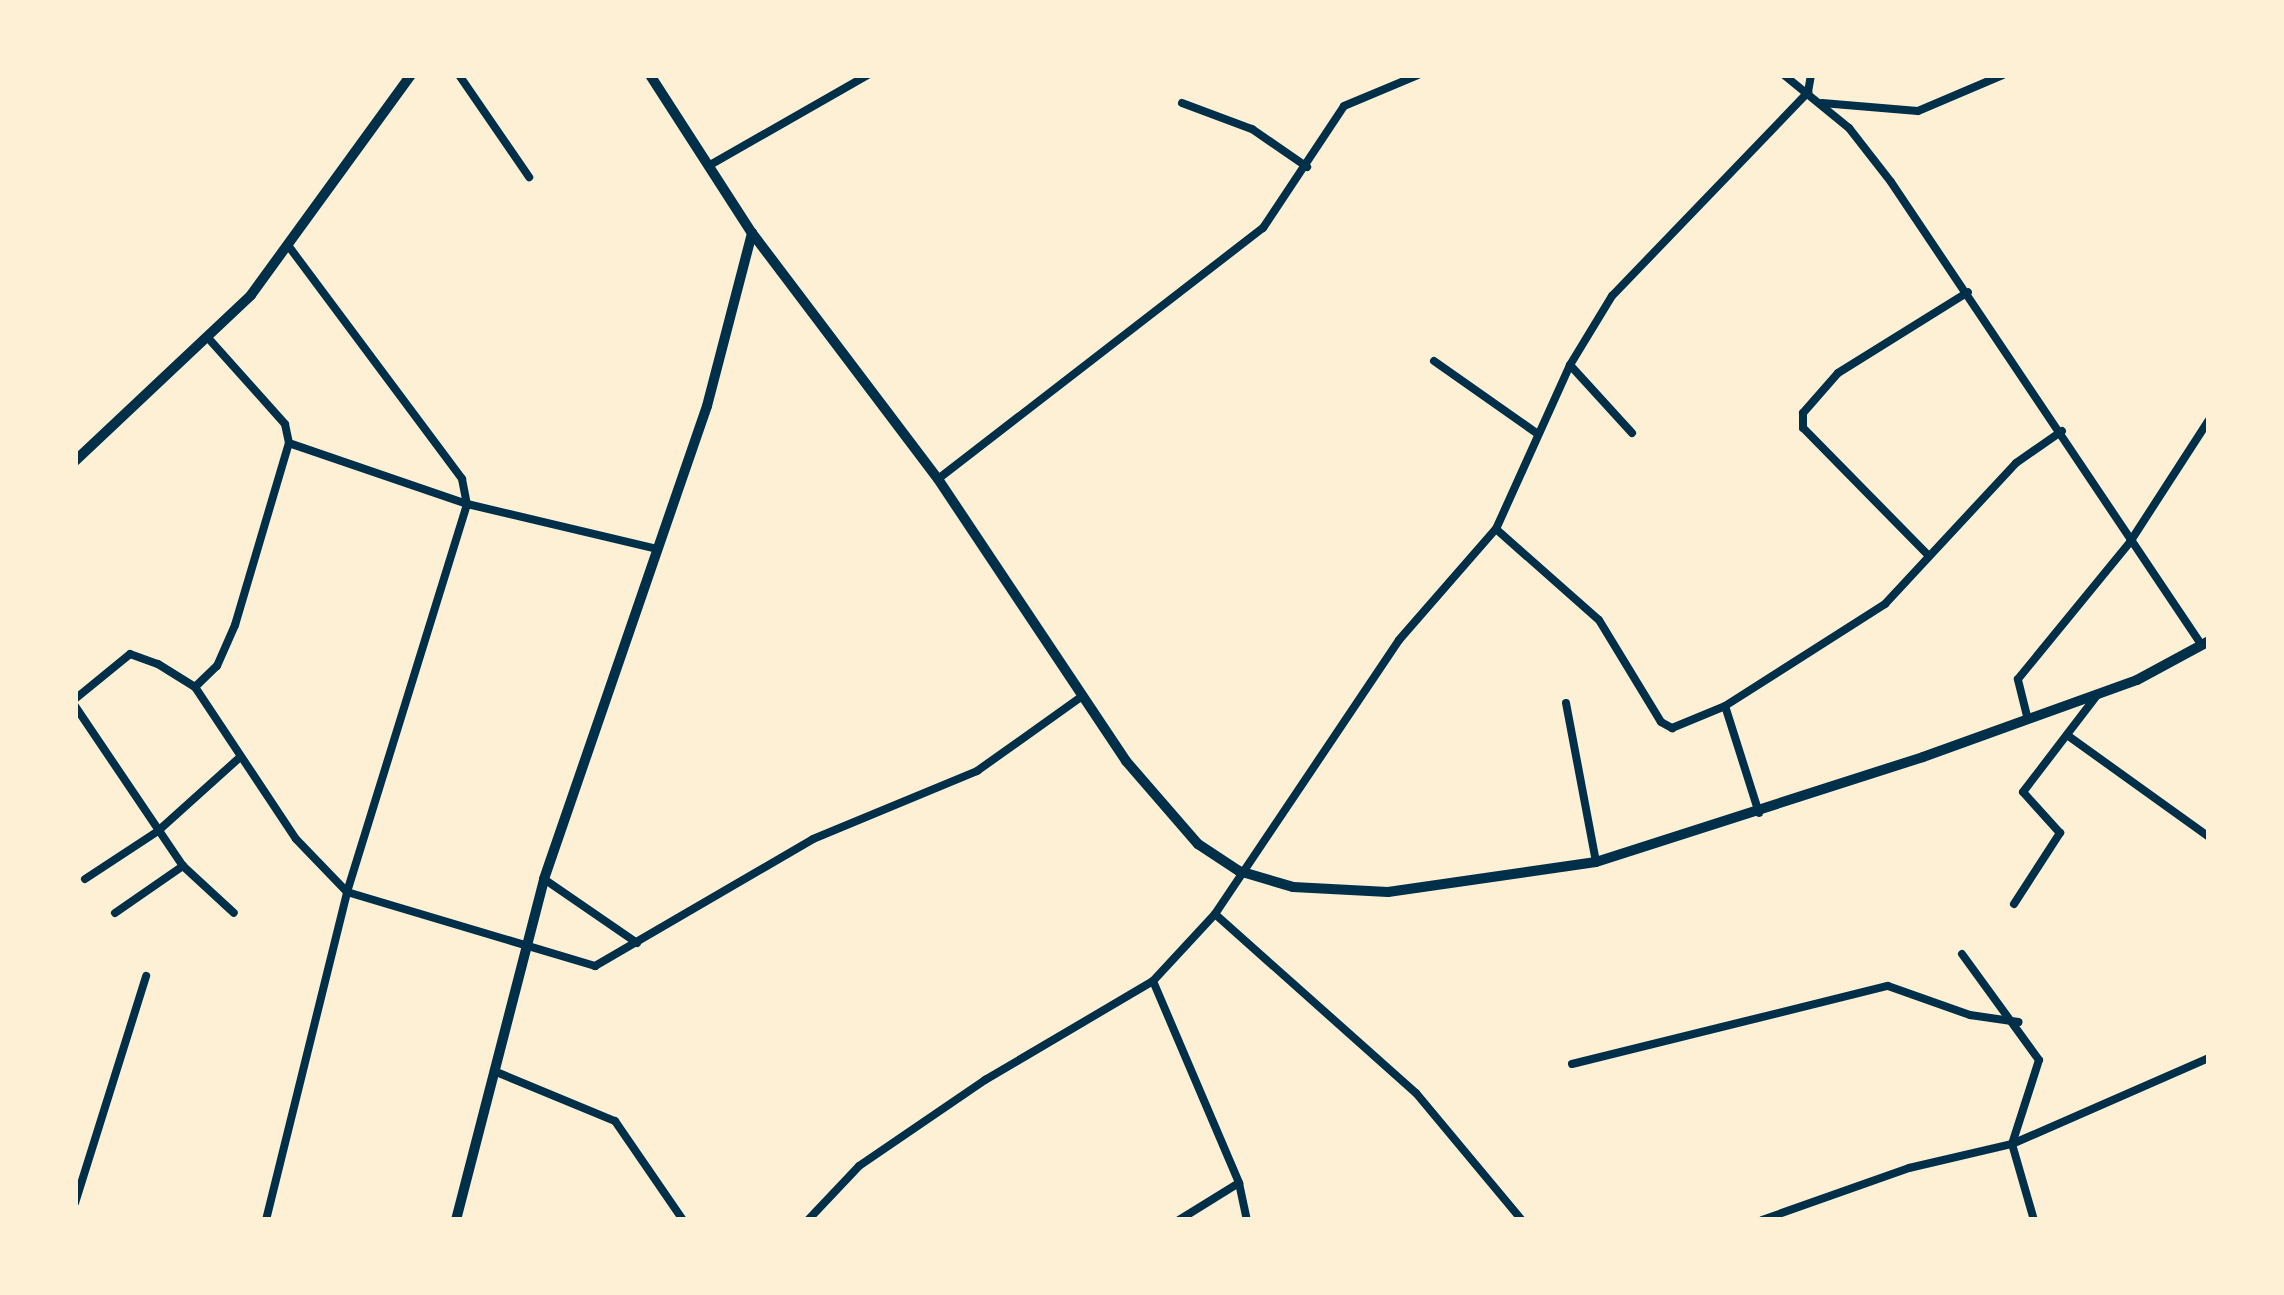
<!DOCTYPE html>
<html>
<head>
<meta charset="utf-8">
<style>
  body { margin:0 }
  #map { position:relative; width:2284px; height:1295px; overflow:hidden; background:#fdf0d5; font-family:Lora,serif }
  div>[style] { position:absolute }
  .minor>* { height:8px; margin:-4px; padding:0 4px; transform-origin:4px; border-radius:4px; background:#003049 }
  .secondary>* { height:10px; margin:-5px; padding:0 5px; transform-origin:5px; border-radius:5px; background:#003049 }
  span { translate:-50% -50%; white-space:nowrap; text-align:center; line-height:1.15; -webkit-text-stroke:12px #fdf0d5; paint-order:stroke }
  .frame { position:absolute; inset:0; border:78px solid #fdf0d5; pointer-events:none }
</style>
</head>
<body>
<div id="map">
  <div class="minor">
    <i style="left:459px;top:75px;width:124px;rotate:55.5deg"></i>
    <i style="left:1784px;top:75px;width:84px;rotate:39.2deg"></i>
    <i style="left:1849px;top:128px;width:68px;rotate:52.1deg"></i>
    <i style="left:1891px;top:182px;width:556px;rotate:56.14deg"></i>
    <i style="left:1182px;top:103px;width:75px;rotate:20.4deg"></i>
    <i style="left:1252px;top:129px;width:67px;rotate:34.6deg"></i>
    <i style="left:1822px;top:103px;width:96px;rotate:4.8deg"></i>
    <i style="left:1918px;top:111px;width:92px;rotate:-23deg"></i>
    <i style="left:710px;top:165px;width:182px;rotate:-29.7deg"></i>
    <i style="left:290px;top:248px;width:288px;rotate:53.3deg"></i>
    <i style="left:462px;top:479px;width:25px;rotate:79deg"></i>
    <i style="left:467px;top:504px;width:195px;rotate:13.3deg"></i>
    <i style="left:1434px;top:361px;width:127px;rotate:35.1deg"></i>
    <i style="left:1570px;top:365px;width:92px;rotate:47.6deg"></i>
    <i style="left:938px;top:479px;width:411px;rotate:-37.7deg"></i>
    <i style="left:1263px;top:228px;width:146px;rotate:-56.4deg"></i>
    <i style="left:1344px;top:106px;width:80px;rotate:-22.7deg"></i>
    <i style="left:1496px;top:529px;width:137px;rotate:41.5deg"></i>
    <i style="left:1599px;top:620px;width:119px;rotate:58.7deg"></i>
    <i style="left:1661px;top:722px;width:13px;rotate:29deg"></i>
    <i style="left:1672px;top:728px;width:57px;rotate:-22.5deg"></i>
    <i style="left:1928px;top:555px;width:178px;rotate:-134.5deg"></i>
    <i style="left:1803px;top:428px;width:15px;rotate:-90deg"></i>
    <i style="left:1803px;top:413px;width:53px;rotate:-48.8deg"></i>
    <i style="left:1838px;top:373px;width:153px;rotate:-31.9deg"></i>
    <i style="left:195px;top:687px;width:30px;rotate:-44deg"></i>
    <i style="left:217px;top:666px;width:45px;rotate:-66.3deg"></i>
    <i style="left:235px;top:625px;width:190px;rotate:-73.5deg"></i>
    <i style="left:289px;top:443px;width:19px;rotate:-102deg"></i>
    <i style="left:285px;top:424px;width:113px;rotate:-131.8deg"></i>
    <i style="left:75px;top:699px;width:71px;rotate:-39.3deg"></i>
    <i style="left:130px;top:654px;width:30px;rotate:20deg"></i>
    <i style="left:158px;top:664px;width:44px;rotate:31.9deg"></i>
    <i style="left:195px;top:687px;width:182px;rotate:56.4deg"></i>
    <i style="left:296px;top:839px;width:74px;rotate:46.1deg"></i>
    <i style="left:347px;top:892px;width:259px;rotate:16.6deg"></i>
    <i style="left:595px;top:966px;width:252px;rotate:-30.2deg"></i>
    <i style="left:813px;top:839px;width:178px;rotate:-22.5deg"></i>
    <i style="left:977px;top:771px;width:128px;rotate:-35.4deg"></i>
    <i style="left:1566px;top:703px;width:162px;rotate:79.3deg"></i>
    <i style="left:75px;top:706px;width:193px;rotate:56deg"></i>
    <i style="left:183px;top:866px;width:69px;rotate:42.7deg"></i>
    <i style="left:2027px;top:716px;width:38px;rotate:-104deg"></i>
    <i style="left:2018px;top:679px;width:177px;rotate:-50.7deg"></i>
    <i style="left:2130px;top:542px;width:145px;rotate:-57.1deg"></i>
    <i style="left:2067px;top:735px;width:175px;rotate:35.7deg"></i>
    <i style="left:1759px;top:813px;width:112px;rotate:-107.6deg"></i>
    <i style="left:1725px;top:706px;width:190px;rotate:-32.5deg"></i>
    <i style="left:1885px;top:604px;width:192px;rotate:-47.1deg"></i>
    <i style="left:2016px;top:463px;width:56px;rotate:-34.8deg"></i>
    <i style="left:85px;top:879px;width:87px;rotate:-33.3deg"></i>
    <i style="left:158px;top:831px;width:108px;rotate:-42deg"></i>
    <i style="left:544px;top:879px;width:113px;rotate:34.5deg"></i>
    <i style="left:2014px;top:904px;width:85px;rotate:-57.1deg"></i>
    <i style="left:2060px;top:833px;width:55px;rotate:-132.1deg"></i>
    <i style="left:2023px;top:792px;width:123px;rotate:-52.6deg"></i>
    <i style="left:115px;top:913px;width:83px;rotate:-34.7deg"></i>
    <i style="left:1215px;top:914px;width:269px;rotate:41.7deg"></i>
    <i style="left:1416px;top:1093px;width:165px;rotate:50.2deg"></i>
    <i style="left:1962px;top:954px;width:131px;rotate:54deg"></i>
    <i style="left:2039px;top:1060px;width:88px;rotate:107.8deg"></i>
    <i style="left:2012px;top:1144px;width:79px;rotate:73.9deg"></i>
    <i style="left:1153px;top:981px;width:220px;rotate:66.9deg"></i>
    <i style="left:1239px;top:1183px;width:38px;rotate:78deg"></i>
    <i style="left:1572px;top:1064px;width:325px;rotate:-13.9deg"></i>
    <i style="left:1888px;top:986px;width:87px;rotate:19.5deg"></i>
    <i style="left:1970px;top:1015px;width:49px;rotate:8.3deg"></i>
    <i style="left:494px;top:1071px;width:131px;rotate:22.5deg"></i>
    <i style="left:615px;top:1121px;width:120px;rotate:55.5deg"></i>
    <i style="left:75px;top:1203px;width:238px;rotate:-72.6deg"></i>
    <i style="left:266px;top:1220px;width:338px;rotate:-76.1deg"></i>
    <i style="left:347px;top:892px;width:406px;rotate:-72.8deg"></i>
    <i style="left:467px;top:504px;width:188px;rotate:-161.1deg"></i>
    <i style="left:808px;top:1220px;width:74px;rotate:-46.6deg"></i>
    <i style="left:859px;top:1166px;width:153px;rotate:-34.3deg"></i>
    <i style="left:985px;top:1080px;width:195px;rotate:-30.5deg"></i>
    <i style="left:1153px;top:981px;width:91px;rotate:-47.2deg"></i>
    <i style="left:1215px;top:914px;width:330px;rotate:-56.1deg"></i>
    <i style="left:1399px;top:640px;width:147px;rotate:-48.9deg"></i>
    <i style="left:1496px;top:529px;width:180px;rotate:-65.7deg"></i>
    <i style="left:1570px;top:365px;width:81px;rotate:-58.7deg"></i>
    <i style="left:1612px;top:296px;width:283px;rotate:-46.1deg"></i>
    <i style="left:1808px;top:92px;width:17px;rotate:-80deg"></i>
    <i style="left:1179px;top:1220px;width:70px;rotate:-31.7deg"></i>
    <i style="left:1762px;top:1220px;width:156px;rotate:-19.5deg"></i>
    <i style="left:1909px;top:1168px;width:106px;rotate:-13.1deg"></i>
    <i style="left:2012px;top:1144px;width:215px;rotate:-23.6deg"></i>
  </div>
  <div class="secondary">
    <i style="left:650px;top:75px;width:188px;rotate:57.2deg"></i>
    <i style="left:752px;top:233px;width:308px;rotate:52.9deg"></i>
    <i style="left:938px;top:479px;width:339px;rotate:56.3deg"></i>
    <i style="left:1126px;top:761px;width:110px;rotate:49.1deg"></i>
    <i style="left:1198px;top:844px;width:49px;rotate:33.4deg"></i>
    <i style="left:1239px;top:871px;width:56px;rotate:16.5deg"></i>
    <i style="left:1293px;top:887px;width:95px;rotate:3deg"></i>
    <i style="left:1388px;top:892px;width:210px;rotate:-8.2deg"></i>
    <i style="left:1596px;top:862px;width:343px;rotate:-17.8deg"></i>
    <i style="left:1923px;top:757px;width:227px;rotate:-19.8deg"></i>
    <i style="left:2137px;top:680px;width:82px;rotate:-28.4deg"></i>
    <i style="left:75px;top:461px;width:242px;rotate:-43.3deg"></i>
    <i style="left:251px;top:295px;width:272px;rotate:-54deg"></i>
    <i style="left:456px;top:1220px;width:352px;rotate:-75.5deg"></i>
    <i style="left:544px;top:879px;width:500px;rotate:-70.99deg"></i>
    <i style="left:707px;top:406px;width:179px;rotate:-75.4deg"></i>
  </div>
  <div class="frame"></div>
</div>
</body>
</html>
